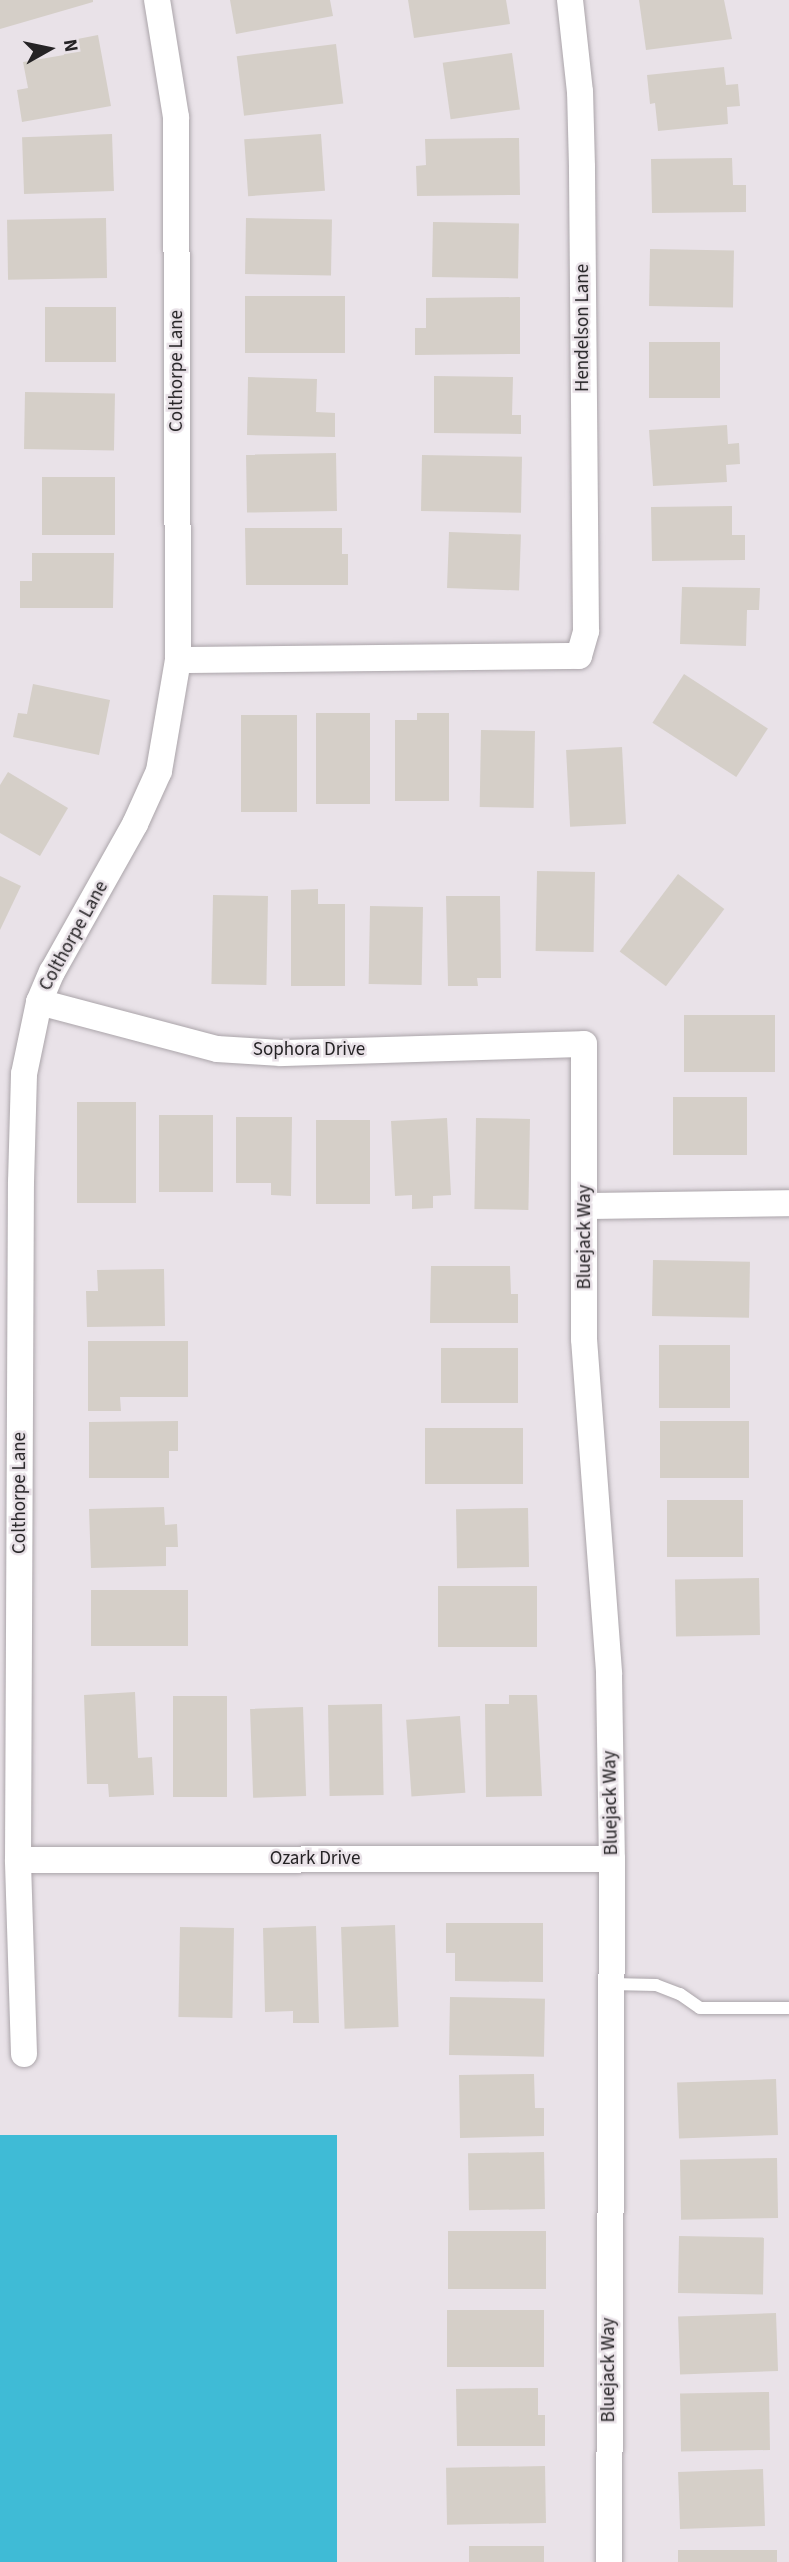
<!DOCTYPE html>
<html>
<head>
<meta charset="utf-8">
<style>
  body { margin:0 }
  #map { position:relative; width:789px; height:2562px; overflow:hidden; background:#e9e2e8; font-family:"Source Sans 3",sans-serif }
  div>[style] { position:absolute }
  .water>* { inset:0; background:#3fbbd6; transform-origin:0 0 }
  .building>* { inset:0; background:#d5cfc8; transform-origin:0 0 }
  .roads { filter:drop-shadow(0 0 2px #aba5aa) drop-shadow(0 0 2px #aba5aa) }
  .service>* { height:12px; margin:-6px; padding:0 6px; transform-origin:6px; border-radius:6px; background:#fff }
  .minor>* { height:26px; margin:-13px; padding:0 13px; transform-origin:13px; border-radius:13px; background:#fff }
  span { translate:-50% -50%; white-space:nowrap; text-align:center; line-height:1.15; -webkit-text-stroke:5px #e9e2e8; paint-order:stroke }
  .street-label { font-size:19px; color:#252325 }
  .north { position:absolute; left:14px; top:14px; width:70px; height:70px; -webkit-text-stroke:5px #e9e2e8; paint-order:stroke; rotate:81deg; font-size:19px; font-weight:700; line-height:28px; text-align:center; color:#252325 }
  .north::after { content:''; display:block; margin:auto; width:24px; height:32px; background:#252325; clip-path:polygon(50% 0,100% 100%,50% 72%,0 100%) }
</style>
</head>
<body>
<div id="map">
  <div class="water">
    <i style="left:337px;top:2135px;width:427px;height:337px;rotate:90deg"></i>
  </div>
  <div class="building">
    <i style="clip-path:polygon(0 0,93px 0,93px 2px,0 29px)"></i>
    <i style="clip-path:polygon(230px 0,330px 0,333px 16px,236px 34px)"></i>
    <i style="clip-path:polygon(408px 0,506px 0,510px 24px,414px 38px)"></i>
    <i style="clip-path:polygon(639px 0,724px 0,732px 39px,646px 50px)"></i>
    <i style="clip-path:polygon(98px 35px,111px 106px,22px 122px,17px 90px,28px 88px,23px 62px,64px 55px,62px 42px)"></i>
    <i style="left:336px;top:44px;width:60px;height:100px;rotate:83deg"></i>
    <i style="left:512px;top:53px;width:57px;height:70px;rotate:82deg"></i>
    <i style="clip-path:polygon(724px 67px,726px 85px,738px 84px,740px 106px,727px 107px,728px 124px,658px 131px,655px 103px,650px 104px,647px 75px)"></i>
    <i style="left:112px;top:134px;width:57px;height:90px;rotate:88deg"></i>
    <i style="left:321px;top:134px;width:57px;height:77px;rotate:86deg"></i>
    <i style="clip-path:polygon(519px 138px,520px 195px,417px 196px,416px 166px,426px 165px,425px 139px)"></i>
    <i style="clip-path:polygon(732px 158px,733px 185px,746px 185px,746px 212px,652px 213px,651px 159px)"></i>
    <i style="left:106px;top:218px;width:60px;height:99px;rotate:89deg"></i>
    <i style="left:246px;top:218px;width:86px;height:56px;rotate:1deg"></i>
    <i style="left:433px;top:222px;width:86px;height:55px;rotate:1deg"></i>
    <i style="left:650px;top:249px;width:84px;height:57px;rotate:1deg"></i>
    <i style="left:345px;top:296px;width:57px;height:100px;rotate:90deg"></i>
    <i style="clip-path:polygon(520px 297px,520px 354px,415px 355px,415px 328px,426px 328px,426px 298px)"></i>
    <i style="left:45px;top:307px;width:71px;height:55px"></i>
    <i style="left:649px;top:342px;width:71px;height:56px"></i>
    <i style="clip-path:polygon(434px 376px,513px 377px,512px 415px,521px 415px,521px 434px,434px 433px)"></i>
    <i style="clip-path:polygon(248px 377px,317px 379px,316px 412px,335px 413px,335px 437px,247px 435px)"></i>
    <i style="left:25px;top:392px;width:90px;height:57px;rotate:1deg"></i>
    <i style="clip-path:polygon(727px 425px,728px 444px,739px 443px,740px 464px,726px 465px,727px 482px,653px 486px,649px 430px)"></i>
    <i style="left:336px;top:453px;width:58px;height:90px;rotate:89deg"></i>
    <i style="left:422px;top:455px;width:100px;height:56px;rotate:1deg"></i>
    <i style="left:42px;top:477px;width:73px;height:58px"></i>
    <i style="clip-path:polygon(732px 506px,732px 535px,745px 535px,745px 560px,652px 561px,651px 507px)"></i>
    <i style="clip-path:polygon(245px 528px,342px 528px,342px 554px,348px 554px,348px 585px,246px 585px)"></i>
    <i style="left:449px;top:532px;width:72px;height:56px;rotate:2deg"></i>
    <i style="clip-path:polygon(32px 553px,114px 553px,113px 608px,20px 608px,20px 581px,32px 581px)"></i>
    <i style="clip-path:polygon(682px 587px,760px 588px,759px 610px,747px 610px,746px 646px,680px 644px)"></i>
    <i style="left:684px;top:674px;width:100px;height:58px;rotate:33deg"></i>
    <i style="clip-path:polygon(33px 684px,110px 700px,99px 755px,13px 737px,18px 713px,27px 714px)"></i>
    <i style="left:316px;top:713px;width:54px;height:91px"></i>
    <i style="clip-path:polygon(417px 713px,449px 713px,449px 801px,395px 801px,395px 720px,417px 720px)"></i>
    <i style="left:241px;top:715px;width:56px;height:97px"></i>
    <i style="left:481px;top:730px;width:54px;height:77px;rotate:1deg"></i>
    <i style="left:622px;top:747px;width:77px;height:56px;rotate:87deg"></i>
    <i style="clip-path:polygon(8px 772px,68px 808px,40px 856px,0 833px,0 785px)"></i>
    <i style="left:537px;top:871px;width:58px;height:80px;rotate:1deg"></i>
    <i style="left:678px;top:874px;width:58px;height:97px;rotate:37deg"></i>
    <i style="clip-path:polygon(0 876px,21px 886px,0 930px)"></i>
    <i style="clip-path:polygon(318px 889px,318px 904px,345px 904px,345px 986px,291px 986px,291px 890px)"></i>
    <i style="left:213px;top:895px;width:55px;height:89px;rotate:1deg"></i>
    <i style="clip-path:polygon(446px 896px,500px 896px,501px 978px,477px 978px,478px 986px,448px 986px)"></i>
    <i style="left:370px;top:906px;width:53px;height:78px;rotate:1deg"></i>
    <i style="left:684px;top:1015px;width:91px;height:57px"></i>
    <i style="left:673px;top:1097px;width:74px;height:58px"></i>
    <i style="left:77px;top:1102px;width:59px;height:101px"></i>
    <i style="left:159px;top:1115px;width:54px;height:77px"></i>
    <i style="clip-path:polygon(236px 1117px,292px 1117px,291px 1196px,271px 1195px,271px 1183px,236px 1183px)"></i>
    <i style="clip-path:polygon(447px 1118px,451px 1195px,433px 1196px,433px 1208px,412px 1209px,412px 1195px,395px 1196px,391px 1121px)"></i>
    <i style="left:476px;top:1118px;width:54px;height:91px;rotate:1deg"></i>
    <i style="left:316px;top:1120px;width:54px;height:84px"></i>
    <i style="left:653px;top:1260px;width:97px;height:56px;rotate:1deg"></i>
    <i style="clip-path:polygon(431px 1266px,510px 1266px,511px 1294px,518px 1294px,518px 1323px,430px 1323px)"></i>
    <i style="clip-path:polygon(164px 1269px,165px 1326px,87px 1327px,86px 1291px,98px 1291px,97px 1270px)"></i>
    <i style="clip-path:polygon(88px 1341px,188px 1341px,188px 1397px,120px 1397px,121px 1411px,88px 1411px)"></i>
    <i style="left:730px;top:1345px;width:63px;height:71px;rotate:90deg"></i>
    <i style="left:441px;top:1348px;width:77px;height:55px"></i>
    <i style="clip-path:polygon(178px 1421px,178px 1451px,169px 1451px,169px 1478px,89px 1478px,89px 1422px)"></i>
    <i style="left:749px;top:1421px;width:57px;height:89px;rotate:90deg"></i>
    <i style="left:523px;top:1428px;width:56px;height:98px;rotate:90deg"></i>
    <i style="left:667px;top:1500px;width:76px;height:57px"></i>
    <i style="clip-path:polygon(164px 1507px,165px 1525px,177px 1524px,178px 1547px,166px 1547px,166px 1566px,91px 1568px,89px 1509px)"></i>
    <i style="left:528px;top:1508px;width:59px;height:72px;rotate:89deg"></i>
    <i style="left:759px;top:1578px;width:57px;height:84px;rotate:89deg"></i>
    <i style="left:537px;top:1586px;width:61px;height:99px;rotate:90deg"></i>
    <i style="left:91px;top:1590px;width:97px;height:56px"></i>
    <i style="clip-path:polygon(135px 1692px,138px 1758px,152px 1757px,154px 1795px,109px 1797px,108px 1784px,87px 1784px,84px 1695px)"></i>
    <i style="clip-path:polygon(509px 1695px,537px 1695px,542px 1796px,486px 1797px,485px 1704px,509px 1704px)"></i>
    <i style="left:173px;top:1696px;width:54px;height:101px"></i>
    <i style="left:382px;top:1704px;width:91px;height:54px;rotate:89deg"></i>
    <i style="left:303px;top:1707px;width:89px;height:53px;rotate:88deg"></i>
    <i style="left:460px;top:1716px;width:77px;height:54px;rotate:86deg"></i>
    <i style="clip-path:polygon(446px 1923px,543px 1923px,543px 1982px,455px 1981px,455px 1953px,446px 1953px)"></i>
    <i style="left:395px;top:1925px;width:102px;height:54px;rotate:88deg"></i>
    <i style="clip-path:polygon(316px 1926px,319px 2023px,293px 2023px,293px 2011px,265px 2012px,263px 1928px)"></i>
    <i style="left:180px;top:1927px;width:54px;height:90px;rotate:1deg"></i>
    <i style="left:450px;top:1997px;width:95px;height:58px;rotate:1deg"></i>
    <i style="clip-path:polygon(534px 2074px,535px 2108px,544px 2108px,544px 2136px,460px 2138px,459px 2075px)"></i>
    <i style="left:776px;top:2079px;width:56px;height:99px;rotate:88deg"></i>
    <i style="left:544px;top:2152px;width:57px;height:76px;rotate:89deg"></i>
    <i style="left:777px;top:2158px;width:60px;height:97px;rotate:89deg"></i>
    <i style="left:448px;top:2231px;width:98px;height:58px"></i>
    <i style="left:679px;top:2236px;width:85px;height:57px;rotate:1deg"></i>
    <i style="left:447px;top:2310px;width:97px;height:57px"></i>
    <i style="left:776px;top:2313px;width:58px;height:98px;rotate:88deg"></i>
    <i style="clip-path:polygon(538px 2388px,538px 2415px,545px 2415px,545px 2446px,457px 2446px,456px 2389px)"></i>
    <i style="left:769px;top:2392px;width:58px;height:89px;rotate:89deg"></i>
    <i style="left:545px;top:2466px;width:57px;height:99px;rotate:89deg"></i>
    <i style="left:763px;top:2469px;width:57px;height:85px;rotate:88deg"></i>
    <i style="left:469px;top:2546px;width:75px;height:16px"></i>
    <i style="left:678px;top:2550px;width:99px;height:12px"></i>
  </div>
  <div class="roads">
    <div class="service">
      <i style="left:611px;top:1984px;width:45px;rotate:1.3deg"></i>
      <i style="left:656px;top:1985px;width:26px;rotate:21deg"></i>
      <i style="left:680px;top:1994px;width:24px;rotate:35deg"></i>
      <i style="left:700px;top:2008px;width:89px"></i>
    </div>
    <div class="minor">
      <i style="left:178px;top:660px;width:401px;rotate:-0.6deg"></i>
      <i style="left:579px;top:656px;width:26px;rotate:-74deg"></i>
      <i style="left:586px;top:631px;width:464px;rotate:-90.5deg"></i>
      <i style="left:582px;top:167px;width:75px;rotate:-91.5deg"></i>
      <i style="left:580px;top:92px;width:93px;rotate:-96.2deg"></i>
      <i style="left:39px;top:1002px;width:184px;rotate:14.8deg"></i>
      <i style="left:217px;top:1049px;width:64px;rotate:3.6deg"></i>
      <i style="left:281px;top:1053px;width:303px;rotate:-1.7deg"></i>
      <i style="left:584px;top:1044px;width:295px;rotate:90deg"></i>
      <i style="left:584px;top:1339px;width:336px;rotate:85.7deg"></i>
      <i style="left:609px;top:1674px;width:185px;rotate:89.1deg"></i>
      <i style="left:612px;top:1859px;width:703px;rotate:90.24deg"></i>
      <i style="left:585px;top:1206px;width:204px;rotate:-0.8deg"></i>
      <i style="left:18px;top:1860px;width:594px;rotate:-0.1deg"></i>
      <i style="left:24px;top:2054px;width:194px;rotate:-91.8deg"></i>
      <i style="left:18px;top:1860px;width:678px;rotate:-89.75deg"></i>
      <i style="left:21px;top:1182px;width:108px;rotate:-88.4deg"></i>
      <i style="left:24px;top:1074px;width:74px;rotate:-78.2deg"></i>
      <i style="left:39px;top:1002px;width:33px;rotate:-67deg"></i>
      <i style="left:52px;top:972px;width:170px;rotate:-60.7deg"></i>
      <i style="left:135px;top:824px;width:58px;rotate:-65.6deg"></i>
      <i style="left:159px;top:771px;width:113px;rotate:-80.3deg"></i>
      <i style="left:178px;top:660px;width:543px;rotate:-90.21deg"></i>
      <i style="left:176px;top:117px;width:119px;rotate:-99.2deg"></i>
    </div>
  </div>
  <div class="street-label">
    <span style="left:583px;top:328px;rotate:-90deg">Hendelson Lane</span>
    <span style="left:177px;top:371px;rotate:-90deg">Colthorpe Lane</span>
    <span style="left:74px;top:936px;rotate:-61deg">Colthorpe Lane</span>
    <span style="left:309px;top:1050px">Sophora Drive</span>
    <span style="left:585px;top:1237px;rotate:-90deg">Bluejack Way</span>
    <span style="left:20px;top:1493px;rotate:-90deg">Colthorpe Lane</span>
    <span style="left:611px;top:1803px;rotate:-91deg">Bluejack Way</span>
    <span style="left:315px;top:1859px">Ozark Drive</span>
    <span style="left:609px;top:2370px;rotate:-90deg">Bluejack Way</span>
  </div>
  <div class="north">N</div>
</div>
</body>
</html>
